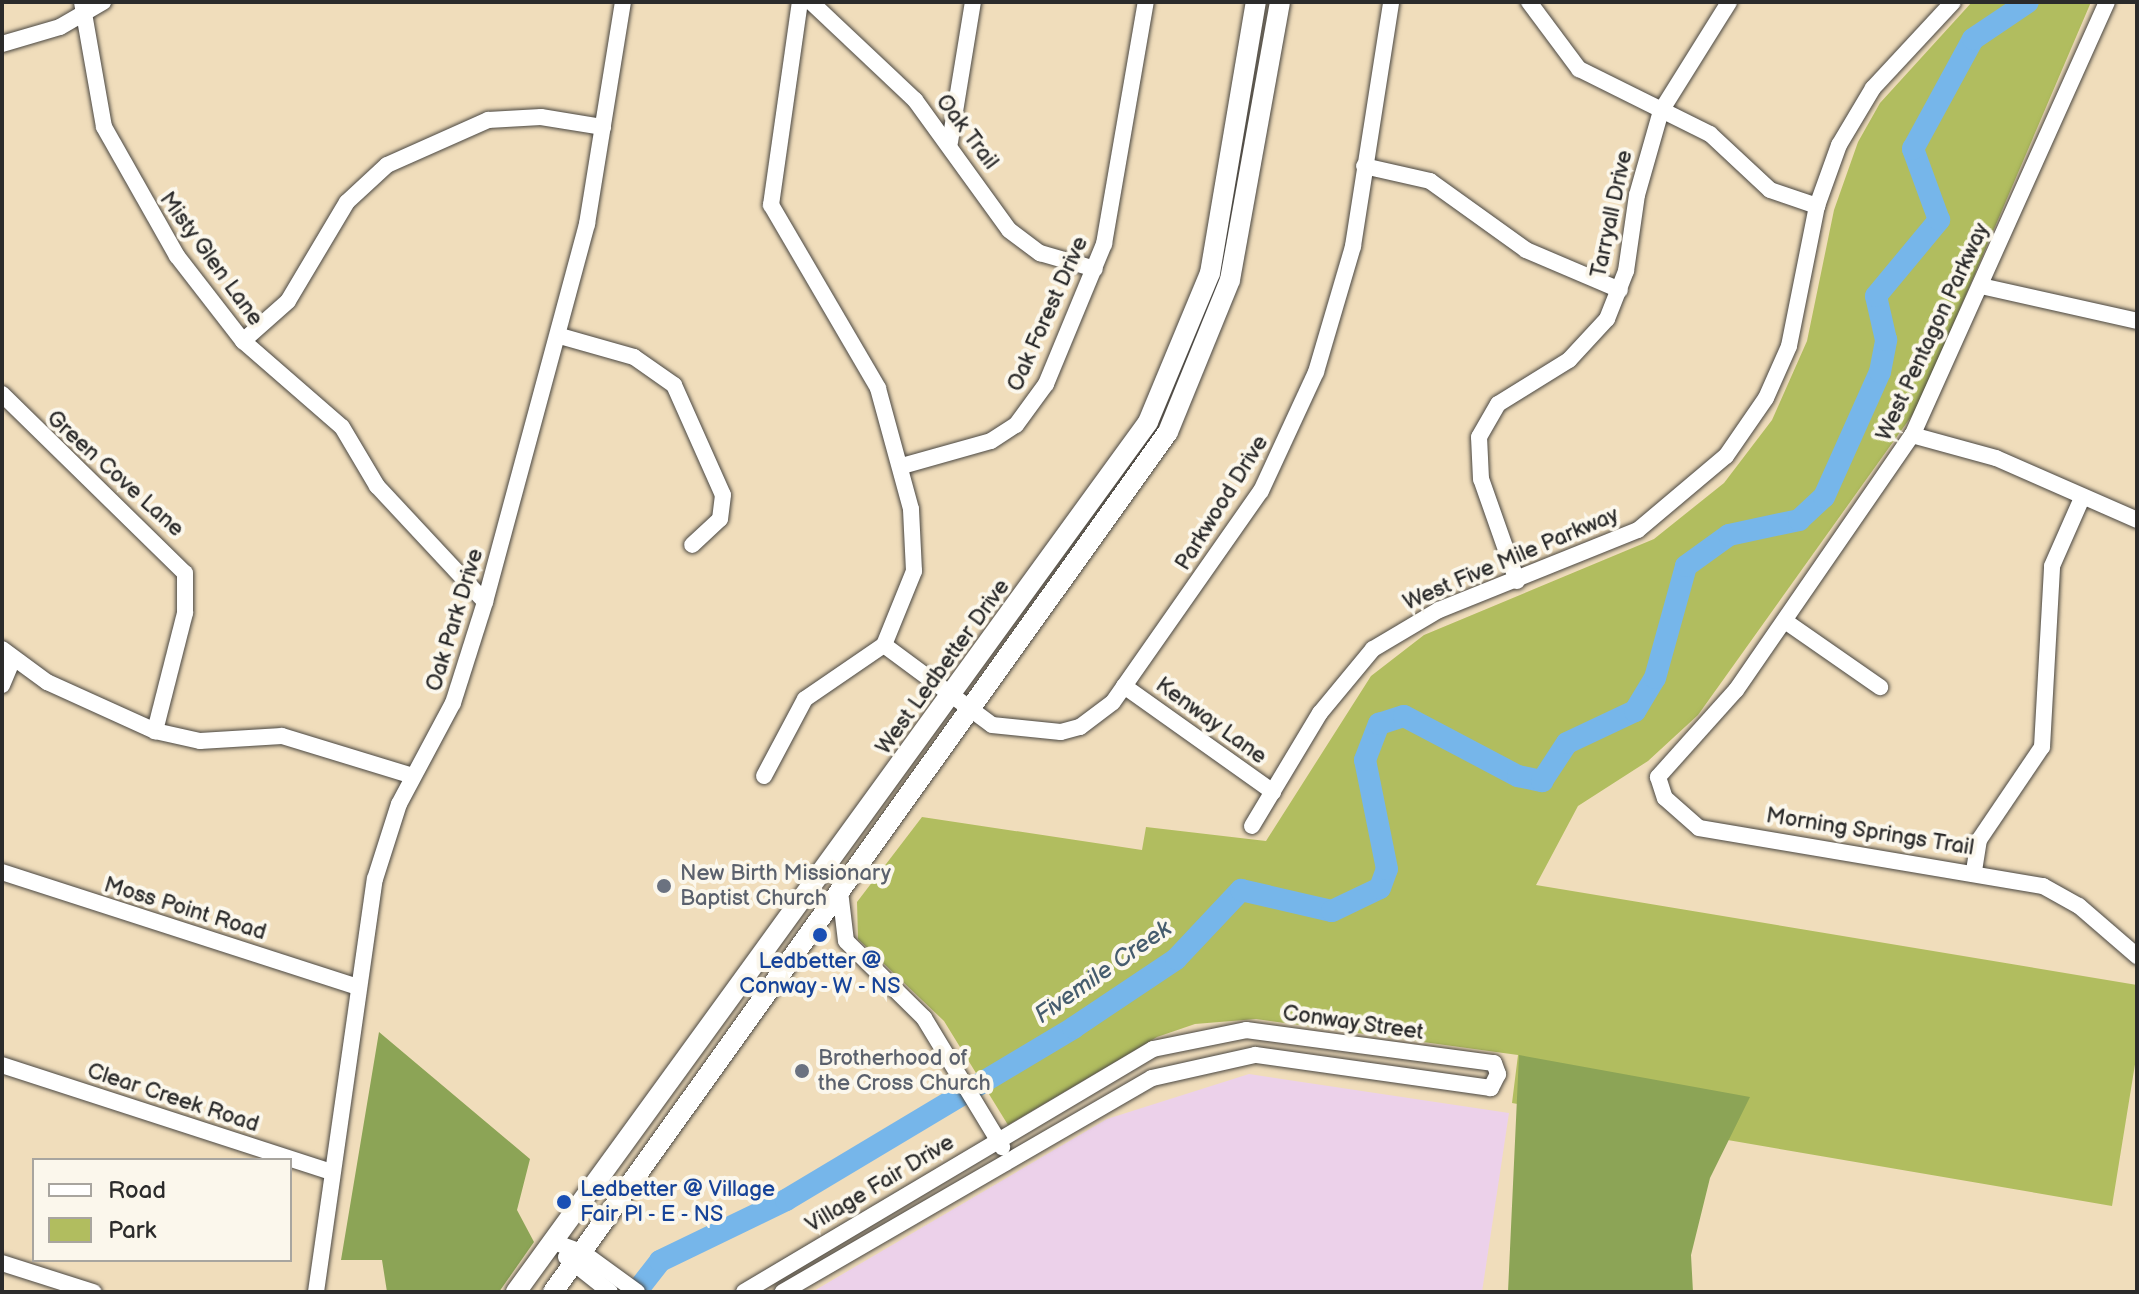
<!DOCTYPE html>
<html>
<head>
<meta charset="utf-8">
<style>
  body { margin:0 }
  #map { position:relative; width:2139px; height:1294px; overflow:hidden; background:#f0ddbb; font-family:"Balsamiq Sans",sans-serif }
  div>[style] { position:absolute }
  .built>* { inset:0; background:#ecd1ea }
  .green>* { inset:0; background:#b1bd5f }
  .forest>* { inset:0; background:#8ca456 }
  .river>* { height:22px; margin:-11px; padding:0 11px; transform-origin:11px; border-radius:11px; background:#76b6ea }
  .roads { filter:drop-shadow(0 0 2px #494641) drop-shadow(0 0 2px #494641) }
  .minor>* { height:16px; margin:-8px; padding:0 8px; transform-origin:8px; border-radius:8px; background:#fff }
  .major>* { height:20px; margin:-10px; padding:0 10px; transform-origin:10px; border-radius:10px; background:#fff }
  .dots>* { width:22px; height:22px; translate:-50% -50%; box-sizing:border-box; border:4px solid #fbf7ec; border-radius:50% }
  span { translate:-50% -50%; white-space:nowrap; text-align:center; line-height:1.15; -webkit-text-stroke:8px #fbf7ec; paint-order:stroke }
  .street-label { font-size:22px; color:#2b2b2b }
  .worship-label { font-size:22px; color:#5b616d }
  .left { translate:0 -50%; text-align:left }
  .transit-label { font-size:22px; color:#164399 }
  .water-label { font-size:24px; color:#455c6e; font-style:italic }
  .frame { position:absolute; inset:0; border:4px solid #2b2b2b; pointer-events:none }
  .legend { position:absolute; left:32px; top:1158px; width:260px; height:104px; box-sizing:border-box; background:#fbf7ec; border:2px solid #a8a59f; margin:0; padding:10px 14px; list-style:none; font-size:24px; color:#2b2b2b }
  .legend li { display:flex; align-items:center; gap:16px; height:40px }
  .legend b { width:40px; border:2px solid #a8a59f }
</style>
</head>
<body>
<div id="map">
  <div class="built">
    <i style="clip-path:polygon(1249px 1074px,1509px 1113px,1482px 1292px,812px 1292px,1107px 1119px)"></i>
  </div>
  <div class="green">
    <i style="clip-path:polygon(1972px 2px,2091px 2px,1918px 407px,1698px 715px,1648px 761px,1578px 806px,1536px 885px,2137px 985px,2137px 1052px,2112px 1206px,1512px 1103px,1518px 1055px,1256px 1019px,1195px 1024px,1157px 1037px,1008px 1125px,944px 1021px,858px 939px,857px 902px,922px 817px,1142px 850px,1146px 827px,1266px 841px,1371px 676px,1424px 635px,1654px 539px,1724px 483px,1772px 420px,1807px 341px,1834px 210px,1858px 142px,1880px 103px)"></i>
  </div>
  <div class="forest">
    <i style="clip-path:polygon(379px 1032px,530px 1159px,517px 1210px,534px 1242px,499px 1292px,387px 1292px,382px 1260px,341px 1260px)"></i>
    <i style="clip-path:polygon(1519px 1055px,1750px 1097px,1710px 1178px,1691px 1255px,1693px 1292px,1508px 1292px)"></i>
  </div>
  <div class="river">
    <i style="left:636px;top:1292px;width:39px;rotate:-52deg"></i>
    <i style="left:660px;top:1261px;width:140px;rotate:-25.8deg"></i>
    <i style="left:786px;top:1200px;width:335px;rotate:-30.9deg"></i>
    <i style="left:1073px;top:1028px;width:124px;rotate:-33.8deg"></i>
    <i style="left:1176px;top:959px;width:95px;rotate:-46.7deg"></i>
    <i style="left:1241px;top:890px;width:93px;rotate:13deg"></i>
    <i style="left:1332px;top:911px;width:53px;rotate:-25.6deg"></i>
    <i style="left:1380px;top:888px;width:20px;rotate:-70deg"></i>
    <i style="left:1387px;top:869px;width:111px;rotate:-101.4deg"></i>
    <i style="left:1365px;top:760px;width:39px;rotate:-69deg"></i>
    <i style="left:1379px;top:724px;width:26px;rotate:-18deg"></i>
    <i style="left:1404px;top:716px;width:129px;rotate:27.8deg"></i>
    <i style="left:1518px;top:776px;width:25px;rotate:12deg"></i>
    <i style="left:1542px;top:781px;width:45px;rotate:-56.7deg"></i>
    <i style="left:1567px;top:743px;width:75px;rotate:-25.2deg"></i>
    <i style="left:1635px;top:711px;width:39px;rotate:-59deg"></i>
    <i style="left:1655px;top:678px;width:116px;rotate:-74.5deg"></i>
    <i style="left:1686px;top:566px;width:53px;rotate:-35.8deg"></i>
    <i style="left:1729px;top:535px;width:72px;rotate:-12.1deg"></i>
    <i style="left:1799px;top:520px;width:34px;rotate:-43deg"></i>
    <i style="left:1824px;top:497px;width:137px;rotate:-65.9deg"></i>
    <i style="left:1880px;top:372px;width:33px;rotate:-79deg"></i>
    <i style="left:1886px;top:340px;width:45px;rotate:-102.8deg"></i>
    <i style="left:1876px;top:296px;width:99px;rotate:-50.3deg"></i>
    <i style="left:1939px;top:220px;width:76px;rotate:-110.1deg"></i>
    <i style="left:1913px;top:149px;width:125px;rotate:-61.4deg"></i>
    <i style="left:1973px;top:39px;width:66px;rotate:-33.9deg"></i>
  </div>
  <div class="roads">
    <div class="minor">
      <i style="left:82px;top:2px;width:127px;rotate:80deg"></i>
      <i style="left:104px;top:127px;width:148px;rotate:60.5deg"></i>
      <i style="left:177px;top:256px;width:108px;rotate:52.2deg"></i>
      <i style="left:243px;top:341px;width:131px;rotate:41deg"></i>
      <i style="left:342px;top:427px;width:69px;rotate:59.3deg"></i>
      <i style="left:377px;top:486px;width:158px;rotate:47deg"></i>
      <i style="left:811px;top:2px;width:143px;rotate:43.3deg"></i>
      <i style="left:915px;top:100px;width:160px;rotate:54.1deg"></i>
      <i style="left:1009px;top:230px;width:39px;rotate:37deg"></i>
      <i style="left:1040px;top:253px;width:57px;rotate:16.2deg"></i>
      <i style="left:1529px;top:2px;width:84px;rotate:53.3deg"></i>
      <i style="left:1579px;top:69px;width:146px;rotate:26.4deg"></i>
      <i style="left:1710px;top:134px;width:82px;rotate:43deg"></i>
      <i style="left:1770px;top:190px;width:50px;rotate:18.8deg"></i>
      <i style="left:2107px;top:2px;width:475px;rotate:114.2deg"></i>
      <i style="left:1912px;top:435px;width:310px;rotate:124.6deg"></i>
      <i style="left:1736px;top:690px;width:117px;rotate:131.9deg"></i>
      <i style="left:1658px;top:777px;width:22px;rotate:72deg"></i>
      <i style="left:1665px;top:798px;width:45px;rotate:41.4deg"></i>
      <i style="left:1699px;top:828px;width:349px;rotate:9.6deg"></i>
      <i style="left:2043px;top:886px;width:41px;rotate:29.1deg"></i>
      <i style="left:2079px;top:906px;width:77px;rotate:40.8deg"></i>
      <i style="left:2px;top:44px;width:60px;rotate:-16.3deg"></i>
      <i style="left:60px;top:27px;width:50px;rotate:-30.2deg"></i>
      <i style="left:950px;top:142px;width:142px;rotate:-80.7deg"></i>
      <i style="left:1364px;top:166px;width:68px;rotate:12.8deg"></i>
      <i style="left:1430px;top:181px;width:118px;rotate:35.7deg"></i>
      <i style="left:1526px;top:250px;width:102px;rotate:23.1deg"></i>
      <i style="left:1981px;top:286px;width:160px;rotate:12.6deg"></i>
      <i style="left:560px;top:336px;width:77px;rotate:15.8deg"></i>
      <i style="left:634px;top:357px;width:49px;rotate:35deg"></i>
      <i style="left:674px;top:385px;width:120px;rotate:66deg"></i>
      <i style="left:723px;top:495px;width:24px;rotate:97deg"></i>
      <i style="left:720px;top:519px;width:38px;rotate:137deg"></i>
      <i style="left:243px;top:341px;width:60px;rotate:-41.6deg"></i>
      <i style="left:288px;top:301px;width:115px;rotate:-59.2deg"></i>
      <i style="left:347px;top:202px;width:54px;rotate:-42.8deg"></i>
      <i style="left:387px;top:165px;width:111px;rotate:-24deg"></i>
      <i style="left:488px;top:120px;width:53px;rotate:-3.2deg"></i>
      <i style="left:541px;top:117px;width:63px;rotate:9.2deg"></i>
      <i style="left:2px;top:394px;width:256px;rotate:44.4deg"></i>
      <i style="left:185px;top:573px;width:40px;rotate:90deg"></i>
      <i style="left:185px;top:613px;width:122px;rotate:104.3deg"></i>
      <i style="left:1912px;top:435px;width:87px;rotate:15.3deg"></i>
      <i style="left:1996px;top:458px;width:154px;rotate:23.7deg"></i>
      <i style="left:902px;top:466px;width:92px;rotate:-15.7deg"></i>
      <i style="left:991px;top:441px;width:30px;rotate:-33deg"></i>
      <i style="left:1016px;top:425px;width:51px;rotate:-53.8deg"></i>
      <i style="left:1046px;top:384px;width:152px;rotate:-67.5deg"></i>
      <i style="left:1104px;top:244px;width:246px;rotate:-80.2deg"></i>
      <i style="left:1517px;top:581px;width:108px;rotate:-109.4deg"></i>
      <i style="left:1481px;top:479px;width:42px;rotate:-92.7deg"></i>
      <i style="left:1479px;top:437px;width:38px;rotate:-60deg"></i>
      <i style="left:1498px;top:404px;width:84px;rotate:-31.8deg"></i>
      <i style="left:1569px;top:360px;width:56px;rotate:-47.2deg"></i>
      <i style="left:1607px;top:319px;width:52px;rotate:-68.4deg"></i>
      <i style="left:1626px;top:271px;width:77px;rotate:-81.8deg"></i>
      <i style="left:1637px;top:195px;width:87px;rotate:-74.1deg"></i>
      <i style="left:1661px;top:111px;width:128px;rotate:-58deg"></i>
      <i style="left:1785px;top:621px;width:116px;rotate:34.8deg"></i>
      <i style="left:884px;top:645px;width:134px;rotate:36.5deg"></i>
      <i style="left:992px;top:725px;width:69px;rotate:5.8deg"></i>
      <i style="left:1061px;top:732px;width:20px;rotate:-15deg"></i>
      <i style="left:1080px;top:727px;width:41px;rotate:-37.1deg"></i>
      <i style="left:1113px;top:702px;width:258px;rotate:-55deg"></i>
      <i style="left:1261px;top:491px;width:131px;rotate:-65.2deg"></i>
      <i style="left:1316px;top:372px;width:131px;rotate:-73.6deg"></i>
      <i style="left:1353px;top:246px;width:247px;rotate:-81.1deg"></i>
      <i style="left:2px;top:649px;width:56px;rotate:36.3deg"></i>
      <i style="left:47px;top:682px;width:119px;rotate:24.4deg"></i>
      <i style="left:155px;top:731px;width:46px;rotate:12.5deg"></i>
      <i style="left:200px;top:741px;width:82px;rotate:-3.5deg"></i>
      <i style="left:282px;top:736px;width:137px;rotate:17deg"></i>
      <i style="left:2px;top:685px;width:28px;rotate:-67deg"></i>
      <i style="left:1124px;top:686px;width:183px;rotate:35.4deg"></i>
      <i style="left:764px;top:776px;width:87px;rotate:-62deg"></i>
      <i style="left:805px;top:699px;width:96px;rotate:-34.4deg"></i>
      <i style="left:884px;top:645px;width:80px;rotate:-67.9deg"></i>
      <i style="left:914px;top:571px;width:62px;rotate:-92.8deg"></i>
      <i style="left:911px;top:509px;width:125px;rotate:-105.3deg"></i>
      <i style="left:878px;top:388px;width:212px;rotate:-120.3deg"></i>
      <i style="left:771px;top:205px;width:205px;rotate:-81.9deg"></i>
      <i style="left:1252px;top:826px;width:132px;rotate:-59deg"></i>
      <i style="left:1320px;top:713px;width:83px;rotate:-50.4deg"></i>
      <i style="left:1373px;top:649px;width:77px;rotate:-30.6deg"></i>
      <i style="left:1439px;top:610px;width:214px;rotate:-21.9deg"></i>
      <i style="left:1638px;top:530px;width:115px;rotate:-40.1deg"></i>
      <i style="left:1726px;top:456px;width:70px;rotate:-55.4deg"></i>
      <i style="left:1766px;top:398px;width:57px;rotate:-66.1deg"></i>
      <i style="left:1789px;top:346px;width:143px;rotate:-78.7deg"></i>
      <i style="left:1817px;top:206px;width:65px;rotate:-70.2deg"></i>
      <i style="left:1839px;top:145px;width:66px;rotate:-59.2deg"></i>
      <i style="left:1873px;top:88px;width:117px;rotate:-47.1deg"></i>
      <i style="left:1974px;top:871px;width:31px;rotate:-81deg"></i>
      <i style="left:1979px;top:840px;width:112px;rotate:-55.9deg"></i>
      <i style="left:2042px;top:747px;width:181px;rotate:-86.8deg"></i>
      <i style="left:2052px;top:566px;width:74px;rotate:-66.2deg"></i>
      <i style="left:2px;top:872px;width:372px;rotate:17.9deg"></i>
      <i style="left:840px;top:891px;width:50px;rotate:83.2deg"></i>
      <i style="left:846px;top:941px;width:110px;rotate:44.6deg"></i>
      <i style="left:924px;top:1018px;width:151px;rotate:58.8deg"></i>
      <i style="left:2px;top:1065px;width:346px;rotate:18deg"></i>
      <i style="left:551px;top:1241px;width:33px;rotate:20deg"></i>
      <i style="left:582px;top:1252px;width:68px;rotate:36deg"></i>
      <i style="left:566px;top:1257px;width:56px;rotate:38.5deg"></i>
      <i style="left:2px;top:1263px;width:96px;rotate:17.7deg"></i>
      <i style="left:316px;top:1292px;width:417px;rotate:-81.9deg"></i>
      <i style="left:375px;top:879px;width:79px;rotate:-72.3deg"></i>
      <i style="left:399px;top:804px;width:115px;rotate:-61.9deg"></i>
      <i style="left:453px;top:703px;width:106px;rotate:-72.4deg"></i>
      <i style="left:485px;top:602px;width:392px;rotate:-74.9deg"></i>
      <i style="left:587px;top:224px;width:225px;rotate:-80.8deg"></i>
      <i style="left:744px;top:1292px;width:476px;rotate:-30.7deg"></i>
      <i style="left:1153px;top:1049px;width:95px;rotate:-11.5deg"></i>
      <i style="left:1246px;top:1030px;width:250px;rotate:7.6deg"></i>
      <i style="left:1494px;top:1063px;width:12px;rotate:70deg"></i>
      <i style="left:1498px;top:1074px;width:16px;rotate:117deg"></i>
      <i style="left:1491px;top:1088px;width:238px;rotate:-172deg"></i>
      <i style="left:1255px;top:1055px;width:106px;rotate:167.4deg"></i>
      <i style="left:1152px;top:1078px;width:427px;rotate:149.9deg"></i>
    </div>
    <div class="major">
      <i style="left:516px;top:1292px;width:1075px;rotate:-54deg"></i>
      <i style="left:1148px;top:422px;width:161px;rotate:-67.4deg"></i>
      <i style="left:1210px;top:273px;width:275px;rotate:-80.4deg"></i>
      <i style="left:553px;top:1292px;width:1057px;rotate:-54.43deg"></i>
      <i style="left:1168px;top:432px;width:164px;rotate:-67.8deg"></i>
      <i style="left:1230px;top:280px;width:282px;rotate:-79.8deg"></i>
    </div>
  </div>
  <div class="dots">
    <i style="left:664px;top:886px;background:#6b7280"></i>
    <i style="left:820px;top:935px;background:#1a4fb4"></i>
    <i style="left:802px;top:1071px;background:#6b7280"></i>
    <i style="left:564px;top:1202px;background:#1a4fb4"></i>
  </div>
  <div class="street-label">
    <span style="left:967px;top:132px;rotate:53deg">Oak Trail</span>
    <span style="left:1612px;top:214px;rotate:-78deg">Tarryall Drive</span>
    <span style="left:211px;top:259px;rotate:54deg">Misty Glen Lane</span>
    <span style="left:1048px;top:314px;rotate:-66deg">Oak Forest Drive</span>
    <span style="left:1933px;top:332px;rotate:-65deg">West Pentagon Parkway</span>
    <span style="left:115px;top:474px;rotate:42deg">Green Cove Lane</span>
    <span style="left:1222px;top:503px;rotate:-58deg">Parkwood Drive</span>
    <span style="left:1511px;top:559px;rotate:-23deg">West Five Mile Parkway</span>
    <span style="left:455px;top:620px;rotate:-73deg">Oak Park Drive</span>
    <span style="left:943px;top:667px;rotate:-54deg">West Ledbetter Drive</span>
    <span style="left:1211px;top:721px;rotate:36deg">Kenway Lane</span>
    <span style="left:1870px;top:832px;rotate:9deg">Morning Springs Trail</span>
    <span style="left:185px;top:909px;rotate:17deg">Moss Point Road</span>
    <span style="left:1353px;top:1023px;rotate:8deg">Conway Street</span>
    <span style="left:173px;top:1098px;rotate:18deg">Clear Creek Road</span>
    <span style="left:880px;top:1184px;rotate:-31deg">Village Fair Drive</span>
  </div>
  <div class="worship-label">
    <span class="left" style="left:680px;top:886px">New Birth Missionary<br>Baptist Church</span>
    <span class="left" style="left:818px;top:1071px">Brotherhood of<br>the Cross Church</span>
  </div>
  <div class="transit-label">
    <span style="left:820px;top:974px">Ledbetter @<br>Conway - W - NS</span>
    <span class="left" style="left:580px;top:1202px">Ledbetter @ Village<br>Fair Pl - E - NS</span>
  </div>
  <div class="water-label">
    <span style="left:1103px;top:972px;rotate:-35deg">Fivemile Creek</span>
  </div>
  <div class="frame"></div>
  <ul class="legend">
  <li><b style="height:10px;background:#fff"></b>Road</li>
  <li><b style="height:22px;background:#b1bd5f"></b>Park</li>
  </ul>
</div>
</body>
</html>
